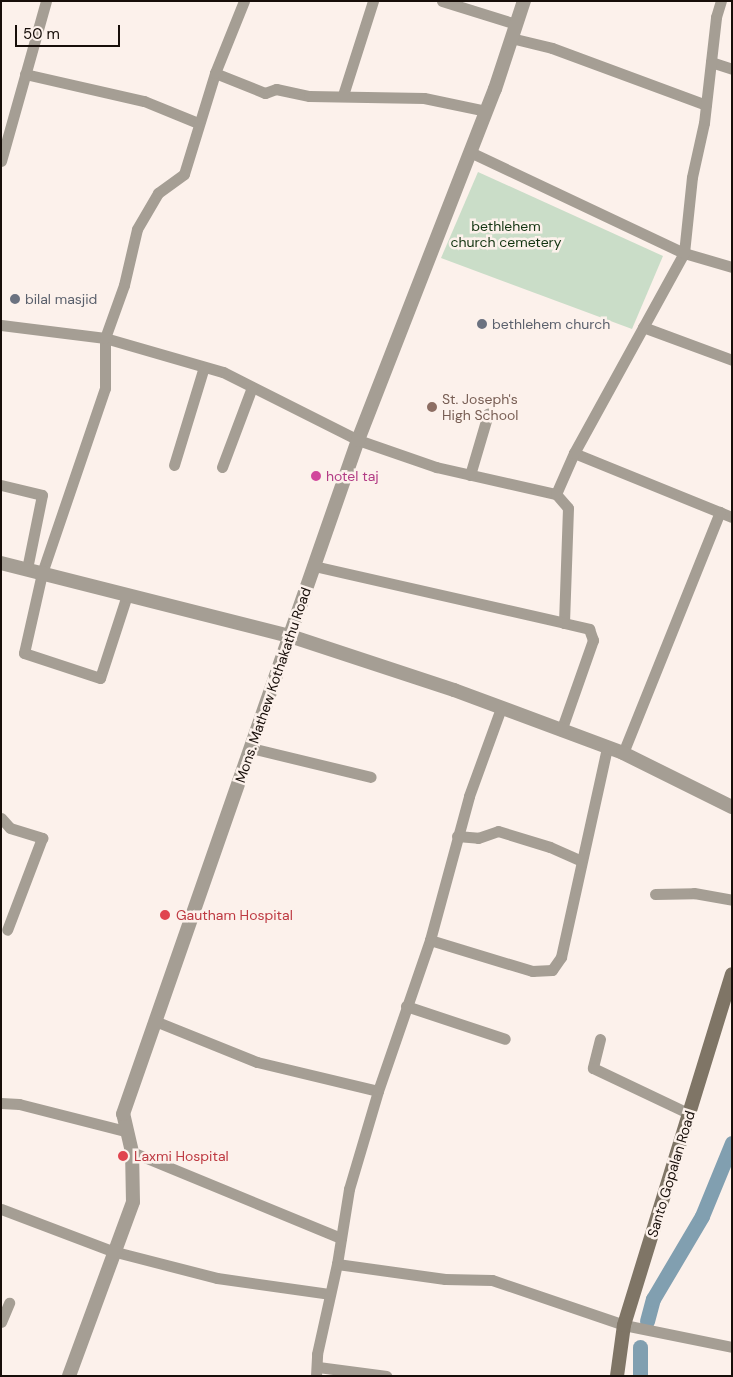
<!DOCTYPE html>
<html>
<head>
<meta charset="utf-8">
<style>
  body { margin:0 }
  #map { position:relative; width:733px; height:1377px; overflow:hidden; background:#fcf1eb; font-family:"DM Sans",sans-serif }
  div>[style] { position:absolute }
  .green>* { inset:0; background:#caddc8 }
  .canal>* { height:15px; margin:-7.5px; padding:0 7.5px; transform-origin:7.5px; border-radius:7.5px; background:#819fb0 }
  .minor>* { height:11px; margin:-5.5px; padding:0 5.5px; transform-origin:5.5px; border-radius:5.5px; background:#a59e94 }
  .tertiary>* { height:14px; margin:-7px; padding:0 7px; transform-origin:7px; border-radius:7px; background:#a59e94 }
  .secondary>* { height:14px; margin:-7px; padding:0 7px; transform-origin:7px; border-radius:7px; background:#7f7566 }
  .dots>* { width:14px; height:14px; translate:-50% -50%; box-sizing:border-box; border:2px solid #fcf1eb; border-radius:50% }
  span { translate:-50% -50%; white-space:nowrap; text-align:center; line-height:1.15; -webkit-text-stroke:5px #fcf1eb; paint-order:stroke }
  .park-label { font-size:14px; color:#123310 }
  .worship-label { font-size:14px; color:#5b616d }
  .left { translate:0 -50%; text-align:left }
  .education-label { font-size:14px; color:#785e54 }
  .hotel-label { font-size:14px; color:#b23c85 }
  .street-label { font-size:14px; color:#170e09 }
  .health-label { font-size:14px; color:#be3a42 }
  .frame { position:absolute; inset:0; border:2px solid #170e09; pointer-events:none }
  .scale { position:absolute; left:15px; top:25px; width:105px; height:22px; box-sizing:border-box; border:2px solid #170e09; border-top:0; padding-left:6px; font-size:15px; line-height:18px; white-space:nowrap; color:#170e09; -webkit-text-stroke:4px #fcf1eb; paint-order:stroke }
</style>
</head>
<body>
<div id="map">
  <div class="green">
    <i style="clip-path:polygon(478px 172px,663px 256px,632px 329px,441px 258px)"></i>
  </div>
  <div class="canal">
    <i style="left:647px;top:1321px;width:23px;rotate:-75deg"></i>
    <i style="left:653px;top:1299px;width:96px;rotate:-59.4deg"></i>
    <i style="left:702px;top:1216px;width:79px;rotate:-67.7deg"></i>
    <i style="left:640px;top:1347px;width:29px;rotate:90deg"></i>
  </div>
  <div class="minor">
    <i style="left:442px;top:1px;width:77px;rotate:17.3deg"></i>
    <i style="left:511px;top:38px;width:42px;rotate:13.7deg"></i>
    <i style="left:552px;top:48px;width:164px;rotate:20.3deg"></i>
    <i style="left:711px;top:62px;width:22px;rotate:18deg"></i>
    <i style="left:215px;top:73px;width:54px;rotate:21.8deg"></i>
    <i style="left:265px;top:93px;width:12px;rotate:-20deg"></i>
    <i style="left:276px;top:89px;width:34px;rotate:12deg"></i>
    <i style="left:309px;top:96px;width:115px;rotate:1deg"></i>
    <i style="left:424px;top:98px;width:63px;rotate:11.8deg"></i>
    <i style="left:25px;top:74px;width:122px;rotate:12.8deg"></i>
    <i style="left:144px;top:101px;width:58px;rotate:22.2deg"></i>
    <i style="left:343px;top:95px;width:99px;rotate:-72.3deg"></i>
    <i style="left:470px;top:152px;width:237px;rotate:25.3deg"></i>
    <i style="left:684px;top:253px;width:50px;rotate:16.3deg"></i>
    <i style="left:1px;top:161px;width:166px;rotate:-74.3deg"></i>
    <i style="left:1px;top:325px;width:105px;rotate:7.1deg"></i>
    <i style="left:105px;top:338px;width:123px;rotate:16.1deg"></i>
    <i style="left:223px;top:372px;width:151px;rotate:26.7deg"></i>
    <i style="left:358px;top:440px;width:83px;rotate:19.1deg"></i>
    <i style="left:436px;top:467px;width:123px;rotate:12.7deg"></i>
    <i style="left:556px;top:494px;width:18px;rotate:49deg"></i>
    <i style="left:568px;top:508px;width:115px;rotate:92deg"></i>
    <i style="left:564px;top:623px;width:26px;rotate:13deg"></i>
    <i style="left:589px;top:629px;width:12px;rotate:70deg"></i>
    <i style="left:593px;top:640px;width:96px;rotate:109.4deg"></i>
    <i style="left:643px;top:327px;width:95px;rotate:20.3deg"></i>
    <i style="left:574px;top:453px;width:170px;rotate:22.1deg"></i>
    <i style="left:174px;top:465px;width:102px;rotate:-73deg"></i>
    <i style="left:222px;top:467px;width:85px;rotate:-69.4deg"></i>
    <i style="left:470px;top:475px;width:64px;rotate:-73.6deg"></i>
    <i style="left:1px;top:485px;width:42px;rotate:13.7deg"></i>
    <i style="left:42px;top:495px;width:76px;rotate:101.5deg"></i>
    <i style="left:556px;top:494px;width:45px;rotate:-66.3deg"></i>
    <i style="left:574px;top:453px;width:228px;rotate:-61.2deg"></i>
    <i style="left:684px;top:253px;width:76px;rotate:-84deg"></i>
    <i style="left:692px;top:177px;width:55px;rotate:-77.5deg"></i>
    <i style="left:704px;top:123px;width:107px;rotate:-83.5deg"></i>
    <i style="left:716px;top:17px;width:17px;rotate:-73deg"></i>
    <i style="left:314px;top:566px;width:256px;rotate:12.8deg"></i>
    <i style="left:127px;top:595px;width:87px;rotate:108deg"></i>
    <i style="left:100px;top:678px;width:80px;rotate:-161.8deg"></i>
    <i style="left:24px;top:653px;width:82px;rotate:-77.3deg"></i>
    <i style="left:42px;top:573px;width:195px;rotate:-71.2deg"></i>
    <i style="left:105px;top:388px;width:50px;rotate:-90deg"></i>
    <i style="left:105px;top:338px;width:56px;rotate:-70.3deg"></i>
    <i style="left:124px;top:285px;width:57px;rotate:-76.9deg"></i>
    <i style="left:137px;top:229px;width:42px;rotate:-59.7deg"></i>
    <i style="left:158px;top:193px;width:32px;rotate:-36deg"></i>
    <i style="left:184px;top:174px;width:106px;rotate:-72.9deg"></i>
    <i style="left:215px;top:73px;width:78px;rotate:-68.1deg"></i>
    <i style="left:251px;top:748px;width:123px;rotate:13.6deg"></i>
    <i style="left:623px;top:753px;width:260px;rotate:-68.1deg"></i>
    <i style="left:1px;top:818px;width:13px;rotate:48deg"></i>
    <i style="left:10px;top:828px;width:34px;rotate:17deg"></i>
    <i style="left:42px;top:838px;width:98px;rotate:110.8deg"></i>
    <i style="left:457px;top:836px;width:21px;rotate:5deg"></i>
    <i style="left:478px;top:838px;width:21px;rotate:-19deg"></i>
    <i style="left:498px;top:831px;width:54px;rotate:17.1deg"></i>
    <i style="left:550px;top:847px;width:34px;rotate:24deg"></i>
    <i style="left:655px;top:894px;width:39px;rotate:-1deg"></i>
    <i style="left:694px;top:893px;width:39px;rotate:10deg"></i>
    <i style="left:430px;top:940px;width:107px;rotate:16.9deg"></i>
    <i style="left:532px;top:971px;width:20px;rotate:-3deg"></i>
    <i style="left:552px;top:970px;width:16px;rotate:-55deg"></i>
    <i style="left:561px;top:957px;width:215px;rotate:-77.6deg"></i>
    <i style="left:406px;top:1006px;width:104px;rotate:18.4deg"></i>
    <i style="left:155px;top:1021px;width:110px;rotate:21.9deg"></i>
    <i style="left:257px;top:1062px;width:124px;rotate:13.5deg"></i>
    <i style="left:600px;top:1039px;width:30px;rotate:104deg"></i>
    <i style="left:593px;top:1068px;width:107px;rotate:25.4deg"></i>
    <i style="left:1px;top:1103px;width:18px;rotate:3deg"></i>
    <i style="left:19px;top:1104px;width:109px;rotate:14.3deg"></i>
    <i style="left:132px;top:1152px;width:226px;rotate:22.4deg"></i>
    <i style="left:1px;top:1209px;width:119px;rotate:20.7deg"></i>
    <i style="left:112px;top:1251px;width:108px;rotate:14.4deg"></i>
    <i style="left:217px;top:1278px;width:113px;rotate:8.1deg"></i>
    <i style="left:337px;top:1264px;width:109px;rotate:7.9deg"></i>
    <i style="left:445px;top:1279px;width:47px;rotate:1.2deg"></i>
    <i style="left:492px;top:1280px;width:139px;rotate:18.8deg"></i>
    <i style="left:624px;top:1325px;width:110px;rotate:11.5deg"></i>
    <i style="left:1px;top:1322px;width:21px;rotate:-67deg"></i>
    <i style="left:318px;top:1367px;width:69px;rotate:7.5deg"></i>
    <i style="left:316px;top:1376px;width:22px;rotate:-87deg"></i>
    <i style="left:317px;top:1354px;width:92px;rotate:-77.5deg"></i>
    <i style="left:337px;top:1264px;width:76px;rotate:-80.9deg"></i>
    <i style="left:349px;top:1189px;width:102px;rotate:-73.5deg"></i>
    <i style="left:378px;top:1091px;width:160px;rotate:-71deg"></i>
    <i style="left:430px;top:940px;width:149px;rotate:-74.8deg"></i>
    <i style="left:469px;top:796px;width:94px;rotate:-70deg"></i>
  </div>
  <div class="tertiary">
    <i style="left:1px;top:563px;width:298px;rotate:14.2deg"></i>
    <i style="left:290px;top:636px;width:173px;rotate:18.2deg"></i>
    <i style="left:454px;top:690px;width:180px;rotate:20.4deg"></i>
    <i style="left:623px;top:753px;width:122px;rotate:26.4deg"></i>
    <i style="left:69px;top:1376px;width:185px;rotate:-69.8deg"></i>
    <i style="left:133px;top:1202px;width:50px;rotate:-91.1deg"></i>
    <i style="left:132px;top:1152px;width:39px;rotate:-103deg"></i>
    <i style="left:123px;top:1114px;width:714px;rotate:-70.78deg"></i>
    <i style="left:358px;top:440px;width:377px;rotate:-68.7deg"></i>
    <i style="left:495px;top:89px;width:93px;rotate:-71.8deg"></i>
  </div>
  <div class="secondary">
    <i style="left:617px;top:1376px;width:51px;rotate:-82.2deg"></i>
    <i style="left:624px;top:1325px;width:367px;rotate:-72.9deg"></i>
  </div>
  <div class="dots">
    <i style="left:15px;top:299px;background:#6b7280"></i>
    <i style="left:482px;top:324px;background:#6b7280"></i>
    <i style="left:432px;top:407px;background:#8d6e63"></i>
    <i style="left:316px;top:476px;background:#d1479c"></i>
    <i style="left:165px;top:915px;background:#e0444e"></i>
    <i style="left:123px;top:1156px;background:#e0444e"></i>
  </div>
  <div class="park-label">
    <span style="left:506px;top:234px">bethlehem<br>church cemetery</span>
  </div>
  <div class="worship-label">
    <span class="left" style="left:25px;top:299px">bilal masjid</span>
    <span class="left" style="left:492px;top:324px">bethlehem church</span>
  </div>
  <div class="education-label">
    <span class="left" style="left:442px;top:407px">St. Joseph's<br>High School</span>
  </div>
  <div class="hotel-label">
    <span class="left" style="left:326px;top:476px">hotel taj</span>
  </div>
  <div class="street-label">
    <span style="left:273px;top:685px;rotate:-71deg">Mons. Mathew Kothakathu Road</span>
    <span style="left:671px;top:1174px;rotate:-73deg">Santo Gopalan Road</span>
  </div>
  <div class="health-label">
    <span class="left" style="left:176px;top:915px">Gautham Hospital</span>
    <span class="left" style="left:134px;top:1156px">Laxmi Hospital</span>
  </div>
  <div class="frame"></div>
  <div class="scale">50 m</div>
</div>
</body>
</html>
